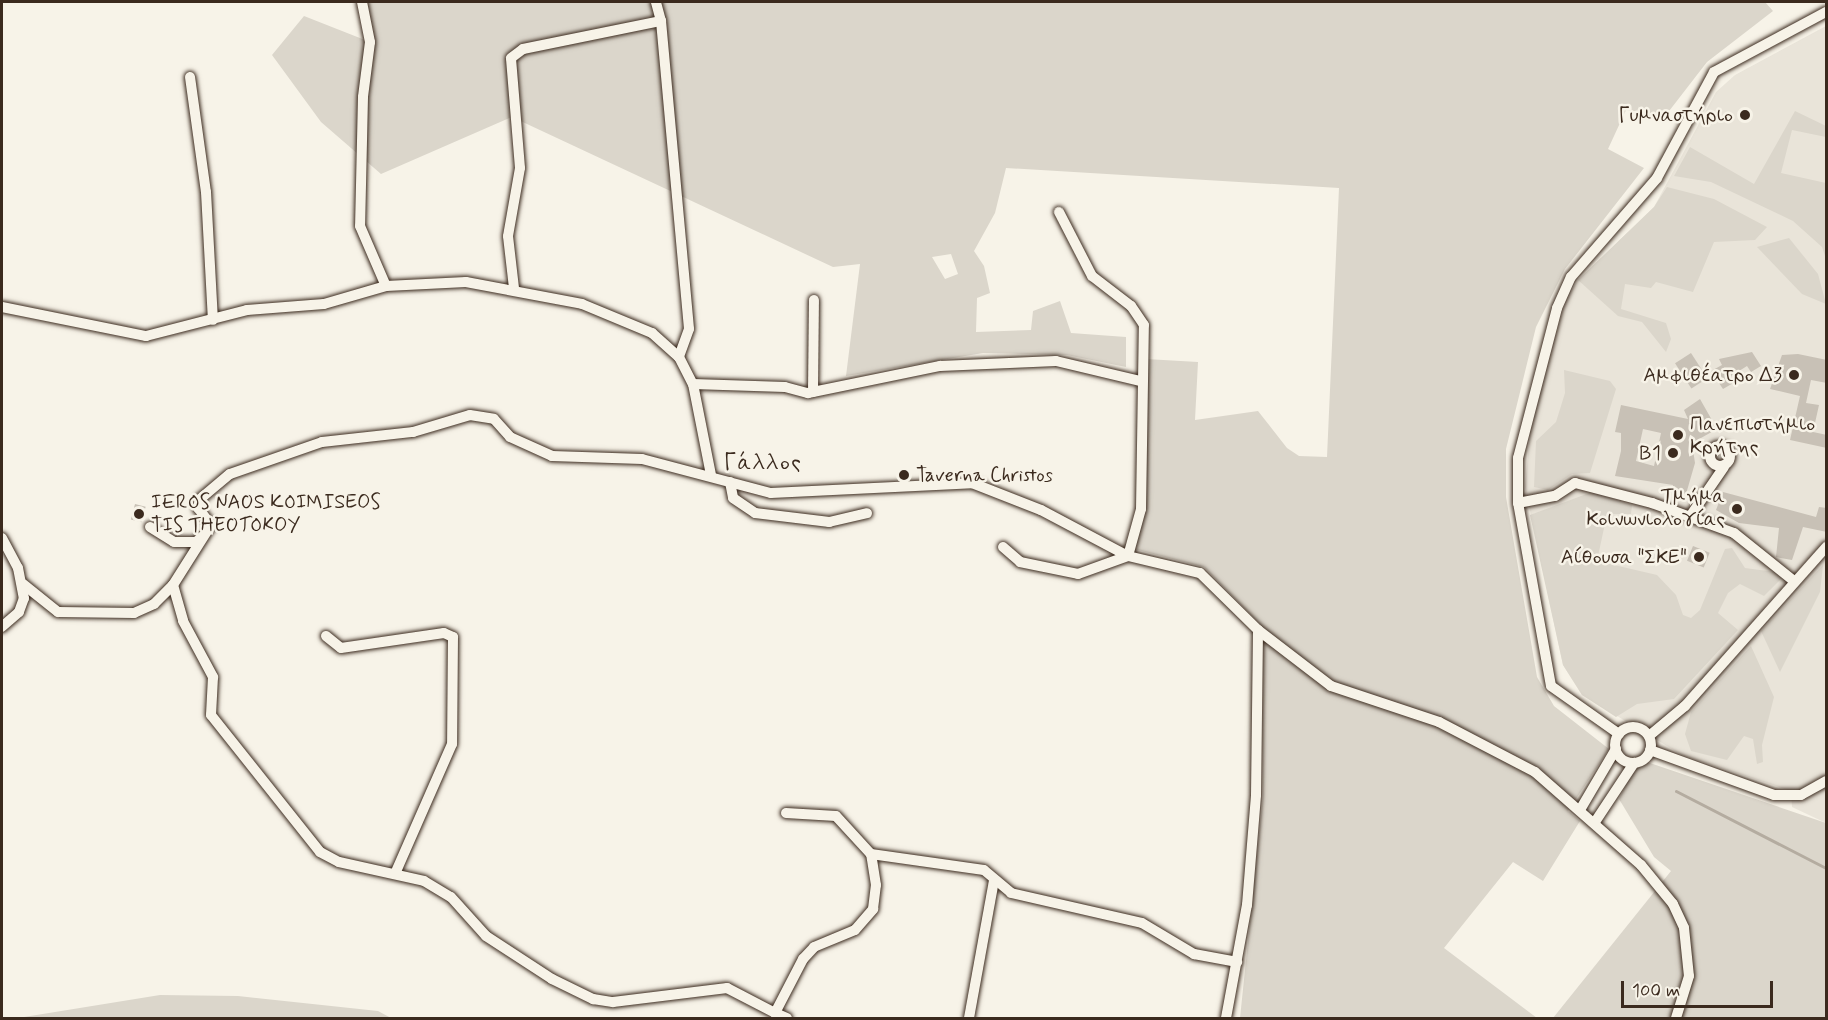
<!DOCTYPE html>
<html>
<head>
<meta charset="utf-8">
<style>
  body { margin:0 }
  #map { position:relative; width:1828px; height:1020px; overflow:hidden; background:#f7f3e8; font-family:Mynerve,sans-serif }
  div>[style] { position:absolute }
  .built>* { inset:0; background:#e9e4d9 }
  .green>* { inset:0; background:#dbd6cb }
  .stream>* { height:3px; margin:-1.5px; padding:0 1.5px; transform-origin:1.5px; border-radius:1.5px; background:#b4aca0 }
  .building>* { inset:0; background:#c8c1b6; transform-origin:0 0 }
  .roads { filter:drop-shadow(0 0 2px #3b2a1e) drop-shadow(0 0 2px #3b2a1e) }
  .minor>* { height:10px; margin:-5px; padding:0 5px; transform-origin:5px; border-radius:5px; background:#f7f3e8 }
  .minor>.ring { margin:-5px; padding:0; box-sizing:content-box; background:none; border:10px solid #f7f3e8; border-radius:50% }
  .dots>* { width:16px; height:16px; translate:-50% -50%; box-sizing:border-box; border:3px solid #f7f3e8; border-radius:50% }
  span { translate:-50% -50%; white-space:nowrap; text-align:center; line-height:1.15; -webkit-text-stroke:5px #f7f3e8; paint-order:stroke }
  .poi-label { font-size:20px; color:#3b2a1e }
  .right { translate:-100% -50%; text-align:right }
  .left { translate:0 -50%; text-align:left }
  .quarter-label { font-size:22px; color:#3b2a1e; letter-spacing:1.5px }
  .frame { position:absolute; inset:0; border:3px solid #3b2a1e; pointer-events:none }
  .scale { position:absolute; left:1621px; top:981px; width:152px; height:27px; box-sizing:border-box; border:3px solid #3b2a1e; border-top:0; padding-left:8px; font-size:18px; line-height:21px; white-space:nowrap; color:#3b2a1e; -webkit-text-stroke:4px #f7f3e8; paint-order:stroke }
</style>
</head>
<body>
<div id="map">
  <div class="built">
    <i style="clip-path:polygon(1826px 26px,1826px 823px,1792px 807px,1791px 791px,1682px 755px,1582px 695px,1563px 665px,1525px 487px,1531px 422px,1566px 299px,1578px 280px,1654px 207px,1716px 92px,1735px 75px)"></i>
  </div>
  <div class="green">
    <i style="clip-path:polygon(evenodd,362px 2px,1765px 2px,1773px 11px,1707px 62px,1666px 115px,1626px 110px,1608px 149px,1644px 168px,1565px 269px,1536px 327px,1506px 449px,1506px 497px,1537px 677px,1554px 706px,1609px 749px,1568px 811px,1580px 821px,1543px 881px,1513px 862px,1444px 948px,1537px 1018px,1240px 1018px,1263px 797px,1262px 626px,1204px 567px,1134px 549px,1146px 359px,1198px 362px,1195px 420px,1258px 411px,1287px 448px,1299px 456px,1327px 457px,1339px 188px,1006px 168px,995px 213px,974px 251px,984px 266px,990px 293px,977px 298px,976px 332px,1031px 330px,1033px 311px,1060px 301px,1071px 333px,1126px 337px,1126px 367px,1067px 355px,983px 353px,846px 376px,860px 264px,833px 267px,512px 117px,381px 174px,321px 122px,272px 55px,304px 16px,370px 42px,362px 2px,951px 254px,958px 274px,945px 279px,932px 257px,951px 254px)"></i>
    <i style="clip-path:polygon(1795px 111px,1826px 126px,1826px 137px,1792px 130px,1781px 173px,1826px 183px,1826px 259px,1822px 247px,1793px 221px,1711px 182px,1674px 176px,1690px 147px,1754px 184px)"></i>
    <i style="clip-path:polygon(1667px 187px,1714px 199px,1767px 227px,1755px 240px,1714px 242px,1693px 292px,1656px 282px,1651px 288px,1625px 284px,1621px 309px,1666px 323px,1671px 339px,1666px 352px,1642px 322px,1618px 316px,1578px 280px,1654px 207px)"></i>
    <i style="clip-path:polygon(1789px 238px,1818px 274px,1826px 304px,1802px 294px,1757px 247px)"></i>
    <i style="clip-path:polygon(1564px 370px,1610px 381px,1616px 389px,1590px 473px,1572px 474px,1548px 490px,1534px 487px,1536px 441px,1556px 422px,1565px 393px)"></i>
    <i style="clip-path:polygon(1592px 492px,1632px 505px,1631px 514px,1607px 514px,1597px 561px,1657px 575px,1676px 595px,1683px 615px,1691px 618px,1700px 610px,1725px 549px,1732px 548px,1745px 568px,1775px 572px,1782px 578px,1764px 596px,1740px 584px,1728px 593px,1718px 613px,1738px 630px,1674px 699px,1637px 704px,1616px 717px,1582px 695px,1563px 665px,1530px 515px)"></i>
    <i style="clip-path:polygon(1823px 565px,1820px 592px,1780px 672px,1761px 631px)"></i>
    <i style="clip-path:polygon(1751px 646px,1774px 697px,1762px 745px,1763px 762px,1757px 764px,1753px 739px,1744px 736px,1727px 760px,1691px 751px,1685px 734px,1691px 712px)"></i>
    <i style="clip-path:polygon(1647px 762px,1826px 823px,1826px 1018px,1553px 1018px,1671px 871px,1654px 857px,1619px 799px,1635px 767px)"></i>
    <i style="clip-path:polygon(160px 995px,238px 996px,378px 1011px,391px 1018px,18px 1018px)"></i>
  </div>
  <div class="stream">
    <i style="left:1676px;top:791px;width:169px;rotate:27.2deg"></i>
  </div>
  <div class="building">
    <i style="clip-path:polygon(1752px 352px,1761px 366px,1751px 372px,1747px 366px,1731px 376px,1735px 382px,1723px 389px,1711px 371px,1722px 365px,1719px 359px)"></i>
    <i style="left:1691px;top:353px;width:30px;height:19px;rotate:57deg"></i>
    <i style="clip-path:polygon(1798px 354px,1827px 360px,1827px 383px,1811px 380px,1806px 403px,1819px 405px,1813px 432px,1827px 435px,1827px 448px,1790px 440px,1800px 396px,1770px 389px,1782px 355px)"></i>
    <i style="clip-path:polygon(evenodd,1700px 399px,1717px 429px,1692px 443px,1695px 463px,1686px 494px,1672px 492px,1673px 485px,1615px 476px,1621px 451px,1621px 433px,1615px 432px,1621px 405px,1688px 419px,1684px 410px,1700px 399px,1643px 429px,1661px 433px,1654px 466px,1636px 461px,1643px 429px)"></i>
    <i style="clip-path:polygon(1723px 492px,1816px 517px,1819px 507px,1827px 508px,1827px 532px,1803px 527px,1792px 560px,1776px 557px,1779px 528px,1739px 523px,1716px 510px)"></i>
    <i style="left:135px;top:504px;width:11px;height:16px;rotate:15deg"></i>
    <i style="left:1693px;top:546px;width:18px;height:16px;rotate:22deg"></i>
  </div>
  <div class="roads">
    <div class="minor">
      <i style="left:362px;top:2px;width:41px;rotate:78.7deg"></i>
      <i style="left:370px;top:42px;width:55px;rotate:97.3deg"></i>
      <i style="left:363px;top:97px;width:129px;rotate:91.3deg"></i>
      <i style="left:360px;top:226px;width:65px;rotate:66.6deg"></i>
      <i style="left:661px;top:21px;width:309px;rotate:84.8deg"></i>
      <i style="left:689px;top:329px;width:30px;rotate:110deg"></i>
      <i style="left:190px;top:77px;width:116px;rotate:82.1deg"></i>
      <i style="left:206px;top:192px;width:128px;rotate:86.9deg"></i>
      <i style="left:514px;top:288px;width:52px;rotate:-96.6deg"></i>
      <i style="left:508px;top:236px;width:69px;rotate:-80deg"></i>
      <i style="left:520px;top:168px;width:110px;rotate:-94.7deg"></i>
      <i style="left:511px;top:58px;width:15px;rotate:-37deg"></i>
      <i style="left:523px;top:49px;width:141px;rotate:-11.5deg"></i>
      <i style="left:661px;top:21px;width:20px;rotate:-105deg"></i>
      <i style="left:2px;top:307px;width:147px;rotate:11.4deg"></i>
      <i style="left:146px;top:336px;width:104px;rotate:-14.4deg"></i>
      <i style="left:247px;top:310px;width:77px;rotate:-4.5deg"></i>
      <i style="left:324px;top:304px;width:65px;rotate:-16.2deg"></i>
      <i style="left:386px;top:286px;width:80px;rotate:-2.9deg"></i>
      <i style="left:466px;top:282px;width:118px;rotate:10.7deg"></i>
      <i style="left:582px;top:304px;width:76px;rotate:22.5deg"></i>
      <i style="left:652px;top:333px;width:36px;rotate:42deg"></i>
      <i style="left:679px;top:357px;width:30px;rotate:63deg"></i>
      <i style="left:693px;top:384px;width:93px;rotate:78.8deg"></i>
      <i style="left:693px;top:384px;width:92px;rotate:1.9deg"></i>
      <i style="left:785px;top:387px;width:24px;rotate:15deg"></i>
      <i style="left:808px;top:393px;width:135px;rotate:-11.6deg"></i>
      <i style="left:940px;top:366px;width:116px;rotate:-2.5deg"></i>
      <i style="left:1056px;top:361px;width:86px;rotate:13.4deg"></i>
      <i style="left:813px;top:392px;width:92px;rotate:-89.4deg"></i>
      <i class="ring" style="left:1710px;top:446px;width:10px;height:10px"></i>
      <i style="left:730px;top:482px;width:16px;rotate:79deg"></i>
      <i style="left:733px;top:498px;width:27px;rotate:34deg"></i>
      <i style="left:755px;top:513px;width:75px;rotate:6.9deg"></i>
      <i style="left:829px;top:522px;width:39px;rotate:-13deg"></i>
      <i style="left:1518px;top:503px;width:38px;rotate:-11deg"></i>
      <i style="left:1555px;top:496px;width:24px;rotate:-33deg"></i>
      <i style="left:1575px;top:483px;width:80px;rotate:14.6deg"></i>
      <i style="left:1652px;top:503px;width:87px;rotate:20.1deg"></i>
      <i style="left:1734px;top:533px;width:77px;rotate:38.7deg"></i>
      <i style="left:1691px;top:515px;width:58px;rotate:-55.5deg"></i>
      <i style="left:150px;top:527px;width:28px;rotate:32deg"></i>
      <i style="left:174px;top:542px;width:22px"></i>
      <i style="left:196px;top:542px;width:9px;rotate:-41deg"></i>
      <i style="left:2px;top:538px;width:34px;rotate:62deg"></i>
      <i style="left:18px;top:568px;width:31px;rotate:79deg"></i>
      <i style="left:24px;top:598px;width:15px;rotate:110deg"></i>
      <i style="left:19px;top:612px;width:23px;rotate:139deg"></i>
      <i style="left:1003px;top:547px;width:23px;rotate:41deg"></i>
      <i style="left:1020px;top:562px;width:59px;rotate:11.7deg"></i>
      <i style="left:1078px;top:574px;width:53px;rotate:-19.8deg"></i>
      <i style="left:1128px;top:556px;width:49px;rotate:-74.5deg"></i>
      <i style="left:1141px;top:509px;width:184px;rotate:-89.1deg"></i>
      <i style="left:1144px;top:325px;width:23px;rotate:-124deg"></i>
      <i style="left:1131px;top:306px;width:49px;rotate:-142.4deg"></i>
      <i style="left:1092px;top:276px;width:72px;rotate:-117.3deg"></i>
      <i style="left:23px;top:584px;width:45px;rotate:38.7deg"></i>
      <i style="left:58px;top:612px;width:76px;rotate:0.8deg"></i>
      <i style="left:134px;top:613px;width:22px;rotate:-24deg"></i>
      <i style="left:154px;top:604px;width:27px;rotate:-45deg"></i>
      <i style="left:173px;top:585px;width:71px;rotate:-57.7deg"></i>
      <i style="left:211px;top:525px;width:21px;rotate:-127deg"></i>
      <i style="left:198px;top:508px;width:9px;rotate:-77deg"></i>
      <i style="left:200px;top:499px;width:39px;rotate:-40deg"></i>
      <i style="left:230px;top:474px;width:97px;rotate:-19.2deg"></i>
      <i style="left:322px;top:442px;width:92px;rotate:-6.3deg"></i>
      <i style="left:413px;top:432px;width:59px;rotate:-16.6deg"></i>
      <i style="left:470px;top:415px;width:24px;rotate:9deg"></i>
      <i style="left:494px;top:419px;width:24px;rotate:48deg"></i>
      <i style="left:510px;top:437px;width:46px;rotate:24.3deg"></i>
      <i style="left:552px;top:456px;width:90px;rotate:1.9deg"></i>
      <i style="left:642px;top:459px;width:133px;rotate:14.8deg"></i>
      <i style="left:771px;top:493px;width:201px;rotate:-2.8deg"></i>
      <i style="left:972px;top:483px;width:74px;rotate:21.4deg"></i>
      <i style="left:1041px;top:510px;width:98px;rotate:27.9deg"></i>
      <i style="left:1128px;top:556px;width:74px;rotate:13.3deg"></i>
      <i style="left:1200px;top:573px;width:81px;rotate:44.5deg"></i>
      <i style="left:1258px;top:630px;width:92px;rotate:37.5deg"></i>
      <i style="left:1331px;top:686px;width:114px;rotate:18.4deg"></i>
      <i style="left:1439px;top:722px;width:108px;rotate:27.5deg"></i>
      <i style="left:1535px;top:772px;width:141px;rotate:41.3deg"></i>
      <i style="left:1641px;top:865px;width:50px;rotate:50.6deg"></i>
      <i style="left:1673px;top:904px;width:26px;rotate:65deg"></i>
      <i style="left:1684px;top:928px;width:48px;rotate:84.1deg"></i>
      <i style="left:1689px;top:976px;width:44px;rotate:107.2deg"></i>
      <i style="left:173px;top:585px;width:37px;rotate:74deg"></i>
      <i style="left:183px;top:621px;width:64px;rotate:61.8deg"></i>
      <i style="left:213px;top:677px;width:38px;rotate:93deg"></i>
      <i style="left:211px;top:715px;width:175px;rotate:51.5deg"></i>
      <i style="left:320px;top:852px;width:21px;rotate:28deg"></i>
      <i style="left:339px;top:862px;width:87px;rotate:12.6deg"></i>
      <i style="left:424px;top:881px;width:31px;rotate:31deg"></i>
      <i style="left:451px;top:897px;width:52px;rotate:48.1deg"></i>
      <i style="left:486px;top:936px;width:79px;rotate:33.1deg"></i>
      <i style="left:552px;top:979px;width:46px;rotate:26deg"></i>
      <i style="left:593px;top:999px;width:20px;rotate:9deg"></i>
      <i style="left:613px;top:1002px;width:115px;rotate:-7deg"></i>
      <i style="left:727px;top:988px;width:54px;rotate:27.5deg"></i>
      <i style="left:326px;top:636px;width:19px;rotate:39deg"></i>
      <i style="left:341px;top:648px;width:104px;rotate:-8.3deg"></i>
      <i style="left:444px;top:633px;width:10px;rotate:24deg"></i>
      <i style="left:453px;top:637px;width:107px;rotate:90.5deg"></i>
      <i style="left:452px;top:744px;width:142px;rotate:113.7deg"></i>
      <i class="ring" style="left:1615px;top:727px;width:26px;height:26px"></i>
      <i style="left:1619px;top:734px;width:83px;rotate:-144.8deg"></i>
      <i style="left:1551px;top:686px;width:186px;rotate:-100.2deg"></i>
      <i style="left:1518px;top:503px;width:45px;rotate:-90deg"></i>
      <i style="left:1518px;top:458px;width:155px;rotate:-75.4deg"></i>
      <i style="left:1557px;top:308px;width:34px;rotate:-66deg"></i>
      <i style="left:1571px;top:277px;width:131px;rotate:-49deg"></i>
      <i style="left:1657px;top:178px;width:120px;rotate:-61.7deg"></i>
      <i style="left:1714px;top:72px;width:127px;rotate:-28.2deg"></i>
      <i style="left:1649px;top:736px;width:47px;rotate:-39.8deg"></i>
      <i style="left:1685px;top:706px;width:213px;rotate:-48.4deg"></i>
      <i style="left:1650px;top:750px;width:132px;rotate:19.9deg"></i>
      <i style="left:1774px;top:795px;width:27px"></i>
      <i style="left:1801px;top:795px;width:29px;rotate:-29deg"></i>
      <i style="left:1580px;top:810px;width:71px;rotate:-59.5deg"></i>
      <i style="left:786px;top:813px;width:50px;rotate:3.4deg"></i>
      <i style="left:836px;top:816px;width:52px;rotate:47.4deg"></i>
      <i style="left:871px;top:854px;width:114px;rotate:8.1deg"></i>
      <i style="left:984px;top:870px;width:35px;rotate:40deg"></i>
      <i style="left:1011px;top:893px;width:134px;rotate:12.9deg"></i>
      <i style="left:1142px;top:923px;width:61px;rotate:30.8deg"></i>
      <i style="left:1194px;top:954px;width:44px;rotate:10.5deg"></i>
      <i style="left:1595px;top:822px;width:71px;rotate:-56.5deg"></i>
      <i style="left:787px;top:1018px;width:13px;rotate:-157deg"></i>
      <i style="left:775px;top:1013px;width:61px;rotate:-62.6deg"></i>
      <i style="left:803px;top:959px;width:16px;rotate:-47deg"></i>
      <i style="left:814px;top:947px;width:44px;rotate:-22.5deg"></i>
      <i style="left:855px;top:930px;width:28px;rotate:-49deg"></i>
      <i style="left:873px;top:909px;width:24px;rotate:-83deg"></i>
      <i style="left:876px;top:885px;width:31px;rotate:-99deg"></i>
      <i style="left:969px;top:1018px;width:140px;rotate:-79.7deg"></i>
      <i style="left:1226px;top:1018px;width:115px;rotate:-79.5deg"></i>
      <i style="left:1247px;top:905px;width:110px;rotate:-85.3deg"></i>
      <i style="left:1256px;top:795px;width:165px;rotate:-89.3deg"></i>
    </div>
  </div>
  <div class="dots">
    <i style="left:1745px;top:115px;background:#3b2a1e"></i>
    <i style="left:1794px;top:375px;background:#3b2a1e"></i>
    <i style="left:1678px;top:435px;background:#3b2a1e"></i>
    <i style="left:1673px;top:453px;background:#3b2a1e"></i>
    <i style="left:904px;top:475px;background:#3b2a1e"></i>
    <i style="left:1737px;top:509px;background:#3b2a1e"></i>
    <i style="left:139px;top:514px;background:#3b2a1e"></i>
    <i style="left:1699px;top:557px;background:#3b2a1e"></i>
  </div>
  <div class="poi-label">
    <span class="right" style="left:1733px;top:115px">Γυμναστήριο</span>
    <span class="right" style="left:1782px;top:375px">Αμφιθέατρο Δ3</span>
    <span class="left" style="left:1690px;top:436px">Πανεπιστήμιο<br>Κρήτης</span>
    <span class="right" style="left:1661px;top:453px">Β1</span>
    <span class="left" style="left:916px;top:475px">Taverna Christos</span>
    <span class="right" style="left:1725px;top:508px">Τμήμα<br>Κοινωνιολογίας</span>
    <span class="left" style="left:151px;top:514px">IEROS NAOS KOIMISEOS<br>TIS THEOTOKOY</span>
    <span class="right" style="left:1687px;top:557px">Αίθουσα "ΣΚΕ"</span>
  </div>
  <div class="quarter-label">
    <span style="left:763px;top:464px">Γάλλος</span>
  </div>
  <div class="frame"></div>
  <div class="scale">100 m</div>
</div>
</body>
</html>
